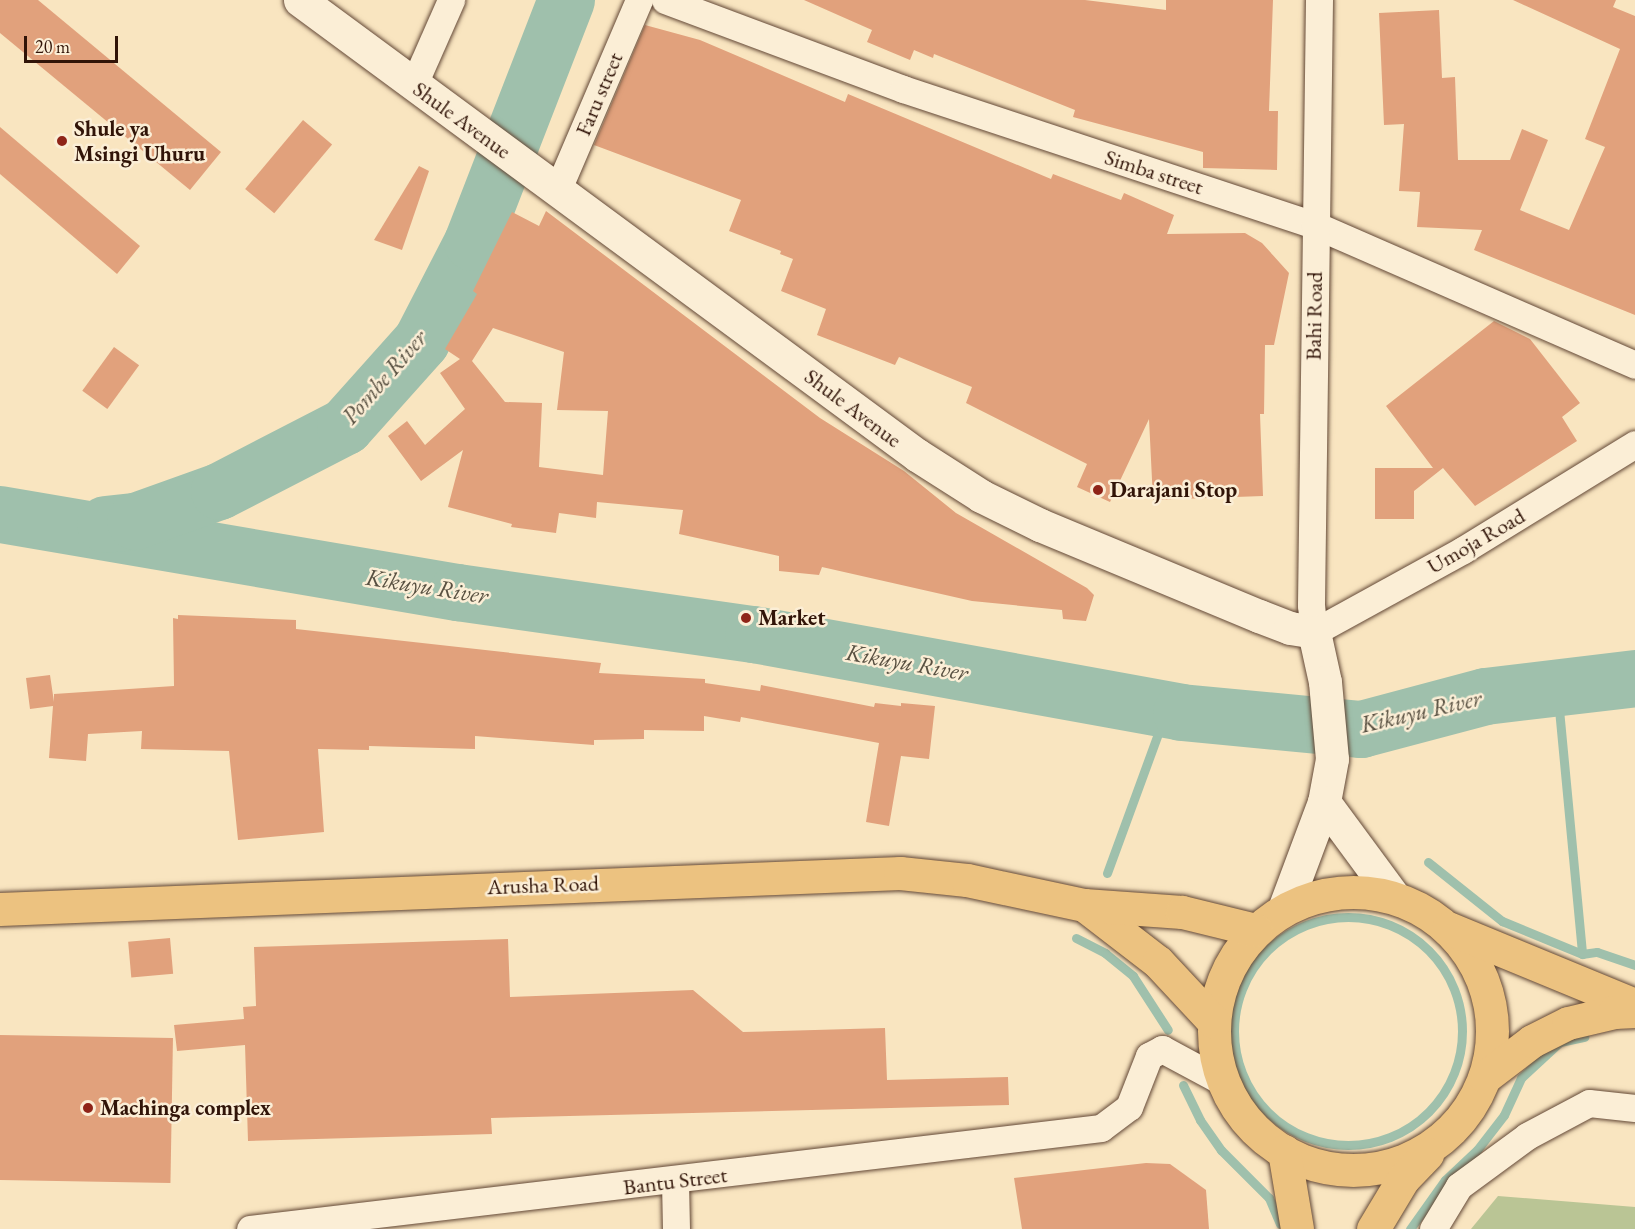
<!DOCTYPE html>
<html>
<head>
<meta charset="utf-8">
<style>
  body { margin:0 }
  #map { position:relative; width:1635px; height:1229px; overflow:hidden; background:#f9e5c0; font-family:"EB Garamond",serif }
  div>[style] { position:absolute }
  .green>* { inset:0; background:#bac595 }
  .stream>* { height:9px; margin:-4.5px; padding:0 4.5px; transform-origin:4.5px; border-radius:4.5px; background:#9fc0ac }
  .stream>.ring { margin:-4.5px; padding:0; box-sizing:content-box; background:none; border:9px solid #9fc0ac; border-radius:50% }
  .river>* { height:57px; margin:-28.5px; padding:0 28.5px; transform-origin:28.5px; border-radius:28.5px; background:#9fc0ac }
  .building>* { inset:0; background:#e1a17c; transform-origin:0 0 }
  .roads { filter:drop-shadow(0 0 2px #634836) drop-shadow(0 0 2px #634836) }
  .street>* { height:27px; margin:-13.5px; padding:0 13.5px; transform-origin:13.5px; border-radius:13.5px; background:#fbeed6 }
  .secondary>* { height:33px; margin:-16.5px; padding:0 16.5px; transform-origin:16.5px; border-radius:16.5px; background:#fbeed6 }
  .highway>* { height:33px; margin:-16.5px; padding:0 16.5px; transform-origin:16.5px; border-radius:16.5px; background:#ecc280 }
  .highway>.ring { margin:-16.5px; padding:0; box-sizing:content-box; background:none; border:33px solid #ecc280; border-radius:50% }
  .dots>* { width:16px; height:16px; translate:-50% -50%; box-sizing:border-box; border:3px solid #fbeed6; border-radius:50% }
  span { translate:-50% -50%; white-space:nowrap; text-align:center; line-height:1.15; -webkit-text-stroke:5px #fbeed6; paint-order:stroke }
  .street-label { font-size:22px; color:#311408 }
  .poi-label { font-size:22px; color:#311408; font-weight:700 }
  .left { translate:0 -50%; text-align:left }
  .water-label { font-size:24px; color:#585041; font-style:italic }
  .scale { position:absolute; left:24px; top:36px; width:94px; height:27px; box-sizing:border-box; border:3px solid #311408; border-top:0; padding-left:8px; font-size:18px; line-height:21px; white-space:nowrap; color:#311408; -webkit-text-stroke:4px #fbeed6; paint-order:stroke }
</style>
</head>
<body>
<div id="map">
  <div class="green">
    <i style="clip-path:polygon(1498px 1196px,1635px 1207px,1635px 1229px,1471px 1229px)"></i>
  </div>
  <div class="stream">
    <i style="left:1557px;top:688px;width:267px;rotate:84.6deg"></i>
    <i style="left:1428px;top:862px;width:95px;rotate:38.6deg"></i>
    <i style="left:1502px;top:921px;width:87px;rotate:22.4deg"></i>
    <i style="left:1582px;top:954px;width:15px;rotate:-8deg"></i>
    <i style="left:1597px;top:952px;width:40px;rotate:18.9deg"></i>
    <i style="left:1107px;top:873px;width:175px;rotate:-69.9deg"></i>
    <i class="ring" style="left:1234px;top:917px;width:219px;height:219px"></i>
    <i style="left:1076px;top:938px;width:33px;rotate:27deg"></i>
    <i style="left:1105px;top:953px;width:36px;rotate:39deg"></i>
    <i style="left:1133px;top:976px;width:64px;rotate:57.1deg"></i>
    <i style="left:1183px;top:1085px;width:39px;rotate:64deg"></i>
    <i style="left:1200px;top:1120px;width:37px;rotate:55deg"></i>
    <i style="left:1221px;top:1150px;width:68px;rotate:45deg"></i>
    <i style="left:1269px;top:1198px;width:28px;rotate:67deg"></i>
    <i style="left:1410px;top:1229px;width:60px;rotate:-54.5deg"></i>
    <i style="left:1445px;top:1180px;width:44px;rotate:-43.2deg"></i>
    <i style="left:1477px;top:1150px;width:44px;rotate:-52.4deg"></i>
    <i style="left:1504px;top:1115px;width:41px;rotate:-65.3deg"></i>
    <i style="left:1521px;top:1078px;width:53px;rotate:-42.7deg"></i>
    <i style="left:1560px;top:1042px;width:25px;rotate:-12deg"></i>
  </div>
  <div class="river">
    <i style="left:0;top:514px;width:464px;rotate:9.7deg"></i>
    <i style="left:457px;top:592px;width:299px;rotate:8.1deg"></i>
    <i style="left:753px;top:634px;width:435px;rotate:10.3deg"></i>
    <i style="left:1181px;top:712px;width:181px;rotate:5.4deg"></i>
    <i style="left:1361px;top:729px;width:128px;rotate:-14.9deg"></i>
    <i style="left:1485px;top:696px;width:151px;rotate:-6.8deg"></i>
    <i style="left:105px;top:524px;width:30px;rotate:-6deg"></i>
    <i style="left:135px;top:521px;width:89px;rotate:-19.7deg"></i>
    <i style="left:219px;top:491px;width:142px;rotate:-27.3deg"></i>
    <i style="left:345px;top:426px;width:114px;rotate:-48.2deg"></i>
    <i style="left:421px;top:341px;width:111px;rotate:-62.7deg"></i>
    <i style="left:472px;top:242px;width:260px;rotate:-68.8deg"></i>
  </div>
  <div class="building">
    <i style="clip-path:polygon(0 0,38px 0,221px 152px,190px 190px,0 33px)"></i>
    <i style="clip-path:polygon(804px 0,1085px 0,1166px 10px,1166px 0,1273px 0,1269px 111px,1278px 111px,1277px 170px,1203px 168px,1203px 152px,1073px 117px,1075px 110px,934px 54px,933px 58px,914px 50px,910px 60px,867px 42px,872px 30px)"></i>
    <i style="clip-path:polygon(1513px 0,1616px 0,1613px 7px,1635px 16px,1635px 315px,1474px 250px,1482px 230px,1417px 227px,1420px 192px,1399px 191px,1404px 124px,1384px 125px,1379px 13px,1439px 10px,1442px 78px,1455px 77px,1458px 160px,1510px 160px,1522px 129px,1548px 140px,1520px 210px,1569px 230px,1605px 147px,1585px 139px,1620px 49px)"></i>
    <i style="clip-path:polygon(645px 25px,700px 40px,845px 102px,848px 94px,1051px 179px,1053px 174px,1121px 200px,1124px 193px,1174px 215px,1167px 234px,1245px 233px,1262px 243px,1289px 273px,1274px 345px,1265px 345px,1264px 414px,1260px 414px,1263px 496px,1153px 500px,1149px 419px,1110px 502px,1077px 487px,1087px 464px,966px 403px,972px 387px,899px 357px,895px 365px,817px 335px,826px 309px,781px 291px,793px 259px,780px 254px,781px 251px,729px 231px,741px 200px,594px 145px)"></i>
    <i style="left:303px;top:120px;width:38px;height:90px;rotate:40deg"></i>
    <i style="clip-path:polygon(0 127px,140px 246px,117px 274px,0 174px)"></i>
    <i style="clip-path:polygon(419px 166px,429px 171px,402px 250px,374px 240px)"></i>
    <i style="clip-path:polygon(evenodd,546px 211px,820px 418px,904px 471px,956px 513px,1087px 588px,1094px 595px,1086px 621px,1063px 619px,1062px 610px,972px 601px,822px 567px,819px 575px,779px 571px,779px 556px,679px 534px,683px 510px,597px 502px,596px 518px,559px 513px,556px 533px,511px 527px,512px 524px,448px 507px,463px 450px,421px 481px,388px 436px,407px 421px,425px 445px,465px 409px,440px 373px,460px 359px,445px 349px,477px 294px,473px 291px,512px 212px,539px 226px,546px 211px,493px 328px,564px 352px,557px 410px,608px 411px,603px 475px,539px 467px,542px 403px,505px 402px,472px 361px,493px 328px)"></i>
    <i style="clip-path:polygon(1494px 321px,1530px 339px,1580px 403px,1562px 417px,1577px 441px,1475px 506px,1443px 468px,1414px 491px,1414px 519px,1375px 519px,1375px 468px,1433px 468px,1386px 406px)"></i>
    <i style="left:114px;top:347px;width:31px;height:54px;rotate:36deg"></i>
    <i style="clip-path:polygon(178px 615px,296px 620px,296px 629px,601px 663px,599px 673px,705px 679px,705px 683px,760px 691px,761px 685px,874px 707px,875px 703px,901px 706px,901px 703px,935px 706px,929px 759px,901px 756px,889px 826px,866px 822px,879px 743px,741px 717px,740px 722px,704px 716px,704px 731px,644px 730px,644px 739px,594px 740px,594px 745px,475px 736px,475px 749px,369px 746px,369px 750px,318px 749px,324px 832px,238px 840px,229px 751px,141px 749px,142px 731px,88px 734px,86px 761px,49px 758px,53px 706px,30px 709px,26px 678px,50px 675px,54px 702px,54px 694px,174px 686px,173px 618px,178px 619px)"></i>
    <i style="left:170px;top:938px;width:36px;height:42px;rotate:85deg"></i>
    <i style="clip-path:polygon(508px 939px,510px 997px,693px 990px,743px 1032px,885px 1028px,887px 1080px,1008px 1077px,1009px 1105px,491px 1118px,492px 1134px,248px 1141px,245px 1045px,177px 1051px,174px 1025px,244px 1019px,243px 1007px,256px 1006px,254px 947px)"></i>
    <i style="left:0;top:1035px;width:173px;height:145px;rotate:1deg"></i>
    <i style="clip-path:polygon(1146px 1163px,1170px 1164px,1206px 1190px,1209px 1229px,1022px 1229px,1014px 1178px)"></i>
  </div>
  <div class="roads">
    <div class="street">
      <i style="left:665px;top:0;width:254px;rotate:20.5deg"></i>
      <i style="left:903px;top:89px;width:434px;rotate:18.3deg"></i>
      <i style="left:1315px;top:225px;width:349px;rotate:23.6deg"></i>
      <i style="left:1319px;top:0;width:605px;rotate:90.76deg"></i>
      <i style="left:1311px;top:605px;width:27px;rotate:84deg"></i>
      <i style="left:1314px;top:632px;width:170px;rotate:-28.8deg"></i>
      <i style="left:1463px;top:550px;width:202px;rotate:-31.6deg"></i>
      <i style="left:414px;top:84px;width:92px;rotate:-66.2deg"></i>
      <i style="left:558px;top:189px;width:206px;rotate:-66.8deg"></i>
      <i style="left:675px;top:1181px;width:48px;rotate:88.8deg"></i>
      <i style="left:250px;top:1229px;width:857px;rotate:-6.77deg"></i>
      <i style="left:1101px;top:1128px;width:35px;rotate:-37deg"></i>
      <i style="left:1129px;top:1107px;width:55px;rotate:-68.6deg"></i>
      <i style="left:1149px;top:1056px;width:15px;rotate:-28deg"></i>
      <i style="left:1162px;top:1049px;width:72px;rotate:28.4deg"></i>
      <i style="left:1433px;top:1229px;width:50px;rotate:-58.8deg"></i>
      <i style="left:1459px;top:1186px;width:84px;rotate:-36.3deg"></i>
      <i style="left:1527px;top:1136px;width:70px;rotate:-28deg"></i>
      <i style="left:1589px;top:1103px;width:46px;rotate:6.2deg"></i>
    </div>
    <div class="secondary">
      <i style="left:300px;top:0;width:767px;rotate:36.41deg"></i>
      <i style="left:917px;top:455px;width:76px;rotate:32.6deg"></i>
      <i style="left:981px;top:496px;width:66px;rotate:26.2deg"></i>
      <i style="left:1040px;top:525px;width:237px;rotate:22.6deg"></i>
      <i style="left:1259px;top:616px;width:33px;rotate:21deg"></i>
      <i style="left:1290px;top:628px;width:24px;rotate:9deg"></i>
      <i style="left:1314px;top:632px;width:51px;rotate:77.6deg"></i>
      <i style="left:1325px;top:682px;width:77px;rotate:84.8deg"></i>
      <i style="left:1332px;top:759px;width:44px;rotate:100.5deg"></i>
      <i style="left:1324px;top:802px;width:114px;rotate:110.5deg"></i>
      <i style="left:1324px;top:802px;width:118px;rotate:53.6deg"></i>
    </div>
    <div class="highway">
      <i class="ring" style="left:1214px;top:892px;width:245px;height:245px"></i>
      <i style="left:1084px;top:905px;width:93px;rotate:37.6deg"></i>
      <i style="left:1158px;top:962px;width:82px;rotate:47deg"></i>
      <i style="left:0;top:909px;width:901px;rotate:-2.29deg"></i>
      <i style="left:900px;top:873px;width:67px;rotate:6deg"></i>
      <i style="left:967px;top:880px;width:120px;rotate:12.1deg"></i>
      <i style="left:1084px;top:905px;width:98px;rotate:4.1deg"></i>
      <i style="left:1182px;top:912px;width:76px;rotate:13.7deg"></i>
      <i style="left:1448px;top:928px;width:202px;rotate:22.4deg"></i>
      <i style="left:1485px;top:1077px;width:59px;rotate:-37.5deg"></i>
      <i style="left:1532px;top:1041px;width:40px;rotate:-26.6deg"></i>
      <i style="left:1568px;top:1023px;width:47px;rotate:-13.4deg"></i>
      <i style="left:1614px;top:1012px;width:21px;rotate:-3deg"></i>
      <i style="left:1284px;top:1151px;width:79px;rotate:80.5deg"></i>
      <i style="left:1373px;top:1229px;width:58px;rotate:-59deg"></i>
      <i style="left:1403px;top:1179px;width:35px;rotate:-46deg"></i>
    </div>
  </div>
  <div class="dots">
    <i style="left:62px;top:141px;background:#8f2418"></i>
    <i style="left:1098px;top:490px;background:#8f2418"></i>
    <i style="left:746px;top:618px;background:#8f2418"></i>
    <i style="left:88px;top:1108px;background:#8f2418"></i>
  </div>
  <div class="street-label">
    <span style="left:599px;top:94px;rotate:-67deg">Faru street</span>
    <span style="left:462px;top:120px;rotate:36deg">Shule Avenue</span>
    <span style="left:1154px;top:172px;rotate:18deg">Simba street</span>
    <span style="left:1314px;top:316px;rotate:-89deg">Bahi Road</span>
    <span style="left:853px;top:408px;rotate:37deg">Shule Avenue</span>
    <span style="left:1476px;top:541px;rotate:-30deg">Umoja Road</span>
    <span style="left:543px;top:885px;rotate:-2deg">Arusha Road</span>
    <span style="left:675px;top:1181px;rotate:-7deg">Bantu Street</span>
  </div>
  <div class="poi-label">
    <span class="left" style="left:74px;top:141px">Shule ya<br>Msingi Uhuru</span>
    <span class="left" style="left:1110px;top:490px">Darajani Stop</span>
    <span class="left" style="left:758px;top:618px">Market</span>
    <span class="left" style="left:100px;top:1108px">Machinga complex</span>
  </div>
  <div class="water-label">
    <span style="left:384px;top:377px;rotate:-49deg">Pombe River</span>
    <span style="left:427px;top:586px;rotate:9deg">Kikuyu River</span>
    <span style="left:907px;top:662px;rotate:10deg">Kikuyu River</span>
    <span style="left:1421px;top:711px;rotate:-13deg">Kikuyu River</span>
  </div>
  <div class="scale">20 m</div>
</div>
</body>
</html>
